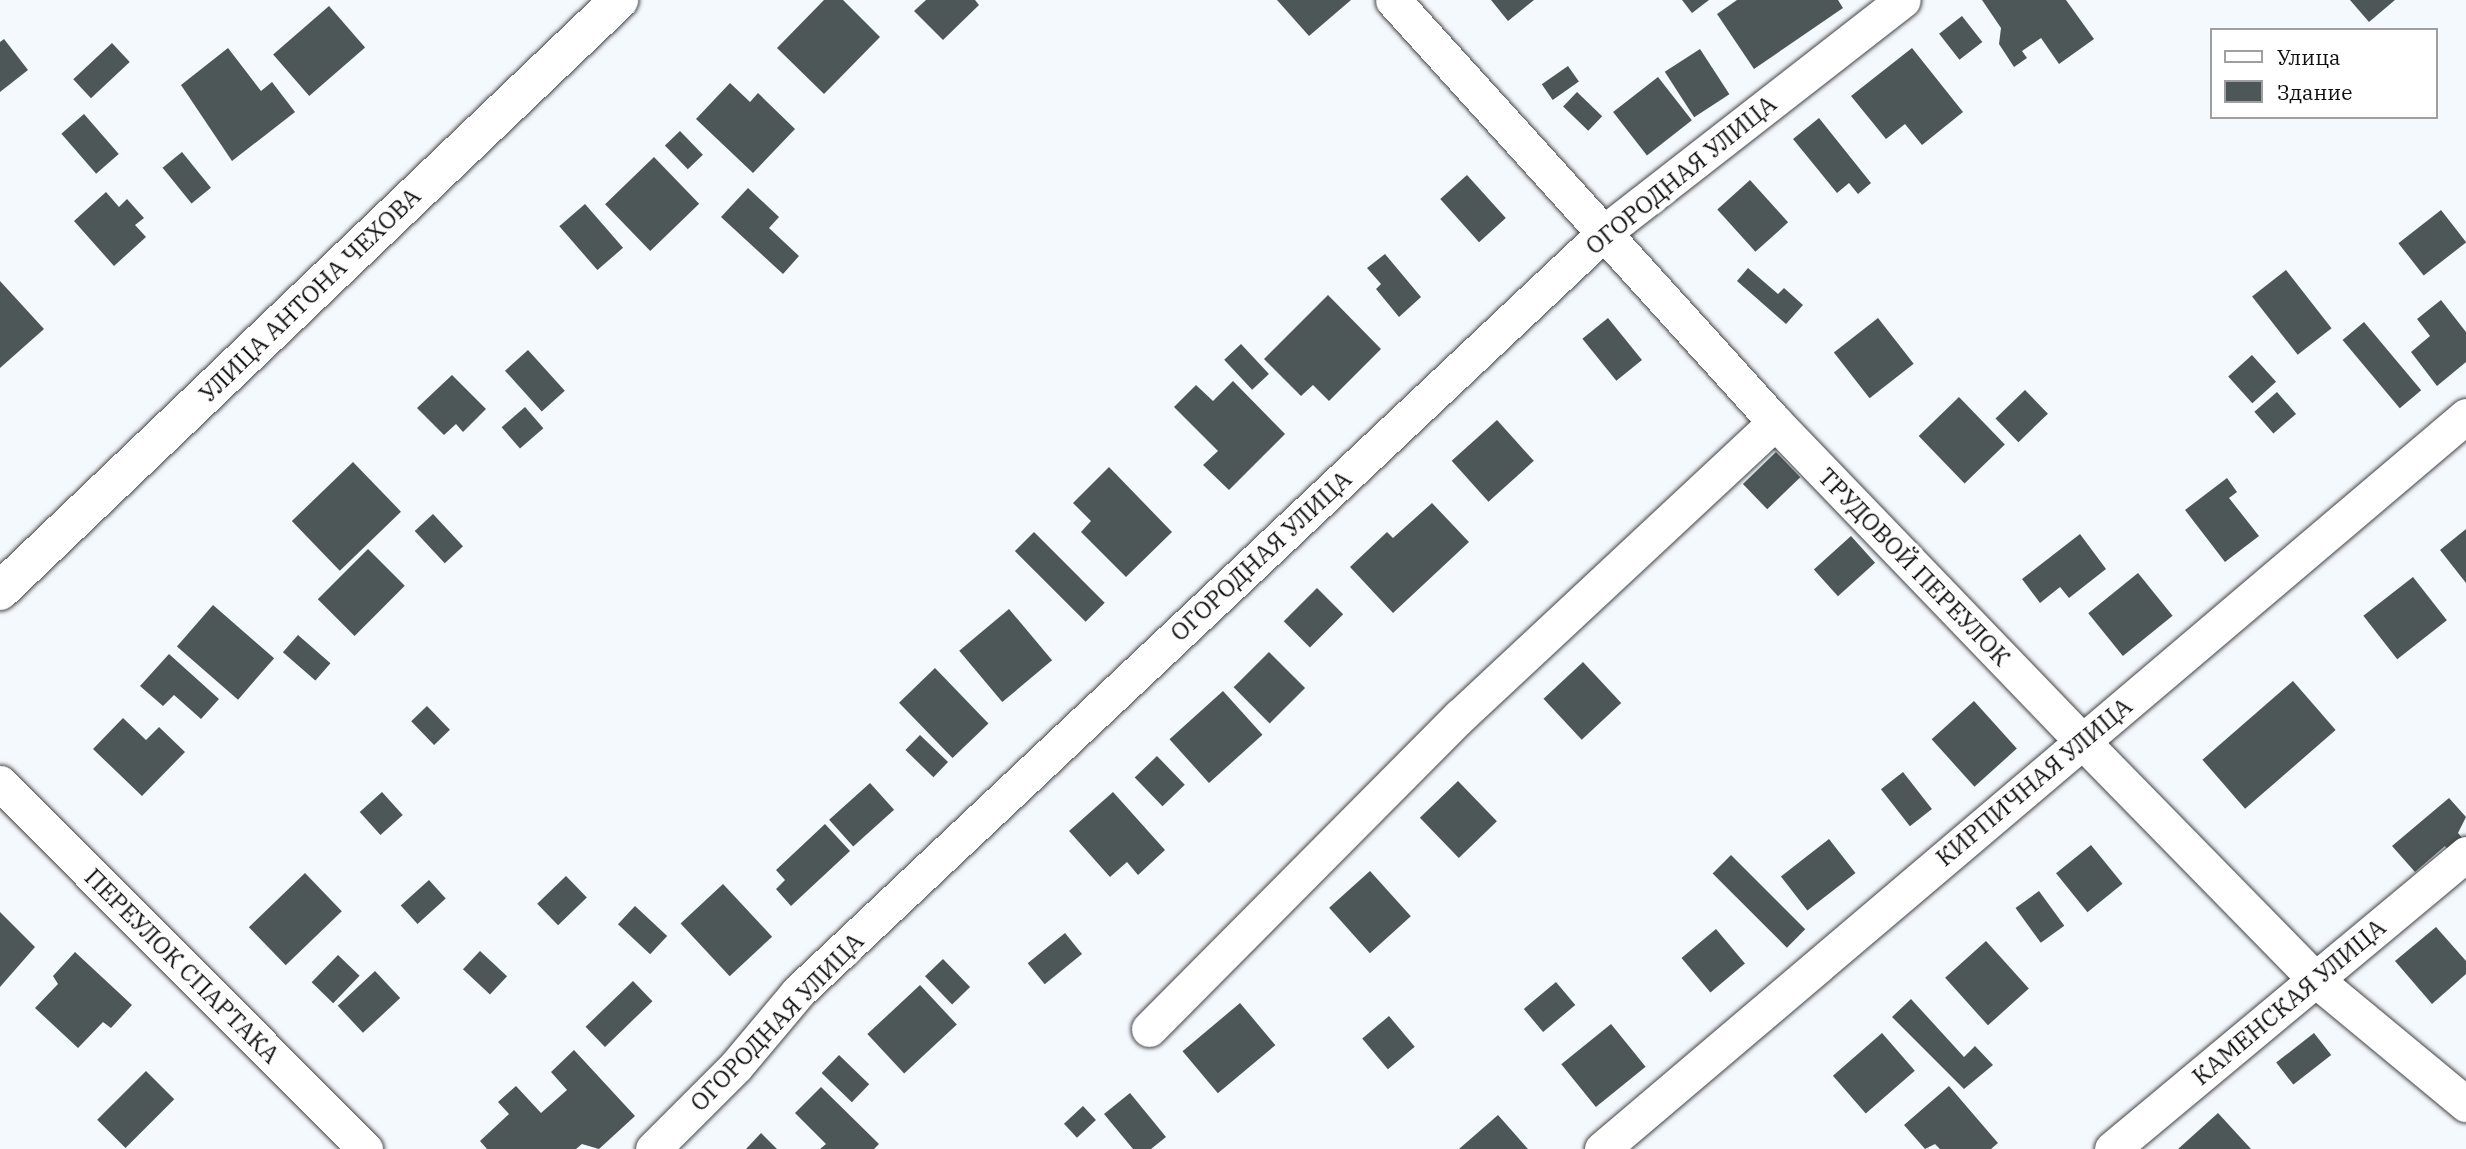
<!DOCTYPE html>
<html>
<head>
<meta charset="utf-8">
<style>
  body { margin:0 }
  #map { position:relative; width:2466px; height:1149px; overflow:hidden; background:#f4f9fe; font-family:"IBM Plex Serif",serif }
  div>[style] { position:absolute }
  .building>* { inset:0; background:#4d5758; transform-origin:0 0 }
  .roads { filter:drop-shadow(0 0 2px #434343) drop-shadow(0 0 2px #434343) }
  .minor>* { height:35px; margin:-17.5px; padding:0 17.5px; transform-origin:17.5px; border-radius:17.5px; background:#fff }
  .tertiary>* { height:38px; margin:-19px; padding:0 19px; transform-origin:19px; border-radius:19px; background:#fff }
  span { translate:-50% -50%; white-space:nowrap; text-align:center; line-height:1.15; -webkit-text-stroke:7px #fff; paint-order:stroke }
  .street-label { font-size:24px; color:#101010 }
  .legend { position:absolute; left:2210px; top:28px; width:228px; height:91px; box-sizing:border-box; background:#fff; border:2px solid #9f9f9f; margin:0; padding:9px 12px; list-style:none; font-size:21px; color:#101010 }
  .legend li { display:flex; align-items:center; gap:14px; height:35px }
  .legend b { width:35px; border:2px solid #9f9f9f }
</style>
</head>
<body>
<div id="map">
  <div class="building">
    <i style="clip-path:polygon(824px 0,843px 0,880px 37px,824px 94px,777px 48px)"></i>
    <i style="clip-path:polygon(926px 0,975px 0,979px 5px,943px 40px,914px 11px)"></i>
    <i style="clip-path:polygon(1277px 0,1351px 0,1309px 36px)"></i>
    <i style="clip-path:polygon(1491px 0,1534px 0,1508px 21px)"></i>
    <i style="clip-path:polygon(1682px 0,1709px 0,1692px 13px)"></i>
    <i style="clip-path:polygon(1737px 0,1838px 0,1843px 8px,1754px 69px,1717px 14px)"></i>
    <i style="clip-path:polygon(1982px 0,2066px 0,2094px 39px,2059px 64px,2041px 38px,2022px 51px,2027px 58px,2014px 67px,1999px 44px,2001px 28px)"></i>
    <i style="clip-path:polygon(2350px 0,2395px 0,2369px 22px)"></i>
    <i style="left:329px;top:6px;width:55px;height:74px;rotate:49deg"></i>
    <i style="left:1962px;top:16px;width:33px;height:29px;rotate:52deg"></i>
    <i style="clip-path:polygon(4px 39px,28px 70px,0 92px,0 42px)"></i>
    <i style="left:112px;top:43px;width:26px;height:53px;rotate:47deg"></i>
    <i style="clip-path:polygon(228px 48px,261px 91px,272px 82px,295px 112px,232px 161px,181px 85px)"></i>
    <i style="clip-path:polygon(1912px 48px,1963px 112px,1922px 145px,1905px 124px,1886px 139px,1851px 96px)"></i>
    <i style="left:1700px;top:49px;width:54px;height:42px;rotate:57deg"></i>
    <i style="left:1568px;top:66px;width:19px;height:32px;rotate:55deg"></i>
    <i style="left:1658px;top:77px;width:55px;height:57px;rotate:52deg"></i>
    <i style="clip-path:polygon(730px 83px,750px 102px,758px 93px,795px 129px,753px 173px,696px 119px)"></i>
    <i style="left:1577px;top:92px;width:35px;height:20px;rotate:44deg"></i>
    <i style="left:84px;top:114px;width:53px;height:30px;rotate:49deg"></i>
    <i style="clip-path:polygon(1819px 118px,1871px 183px,1858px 194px,1849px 183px,1837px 193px,1793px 139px)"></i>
    <i style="left:680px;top:131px;width:33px;height:21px;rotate:46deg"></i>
    <i style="left:182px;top:152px;width:46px;height:25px;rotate:51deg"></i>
    <i style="left:654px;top:157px;width:65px;height:68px;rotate:46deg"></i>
    <i style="left:1467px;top:175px;width:58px;height:36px;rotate:48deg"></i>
    <i style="left:1750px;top:180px;width:57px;height:44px;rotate:48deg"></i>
    <i style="clip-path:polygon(748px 188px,779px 217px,769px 228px,799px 256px,783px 274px,721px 217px)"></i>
    <i style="clip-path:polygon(106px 192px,119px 207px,127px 199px,144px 218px,135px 225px,146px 237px,114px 266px,74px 221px)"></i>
    <i style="left:585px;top:204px;width:58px;height:34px;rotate:49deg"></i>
    <i style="left:2441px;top:210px;width:41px;height:54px;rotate:52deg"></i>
    <i style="clip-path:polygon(1385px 254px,1421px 297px,1399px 317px,1376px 289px,1381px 284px,1367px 268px)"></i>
    <i style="clip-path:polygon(1748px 268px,1778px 294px,1784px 288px,1803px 305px,1786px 324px,1737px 281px)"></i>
    <i style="left:2286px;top:270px;width:74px;height:43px;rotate:52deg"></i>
    <i style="clip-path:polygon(0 281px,44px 329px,0 368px)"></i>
    <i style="clip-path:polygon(1328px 295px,1381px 349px,1329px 401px,1313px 385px,1301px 396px,1264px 359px)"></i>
    <i style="clip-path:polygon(2441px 300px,2466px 332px,2466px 362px,2437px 386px,2411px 352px,2430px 336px,2417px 319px)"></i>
    <i style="left:1608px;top:318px;width:54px;height:33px;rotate:51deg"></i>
    <i style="left:1878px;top:318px;width:58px;height:56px;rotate:52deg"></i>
    <i style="left:2364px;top:322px;width:89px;height:28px;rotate:50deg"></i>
    <i style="left:1241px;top:344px;width:41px;height:23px;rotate:47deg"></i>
    <i style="left:528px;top:350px;width:55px;height:31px;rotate:48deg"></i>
    <i style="left:2252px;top:355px;width:36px;height:32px;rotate:48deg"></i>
    <i style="clip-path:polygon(452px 375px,486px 409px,463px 432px,456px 424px,444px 435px,417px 408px)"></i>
    <i style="clip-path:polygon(1233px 381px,1285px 434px,1229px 490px,1203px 465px,1218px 451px,1174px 407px,1196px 385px,1213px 401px)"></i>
    <i style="left:2025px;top:390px;width:33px;height:41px;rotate:46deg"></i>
    <i style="left:2277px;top:392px;width:29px;height:30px;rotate:49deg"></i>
    <i style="left:1959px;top:397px;width:66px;height:56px;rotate:46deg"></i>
    <i style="left:525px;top:407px;width:28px;height:31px;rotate:49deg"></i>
    <i style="left:1497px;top:420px;width:55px;height:61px;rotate:48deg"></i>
    <i style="left:1776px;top:452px;width:35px;height:46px;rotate:46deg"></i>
    <i style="left:353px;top:462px;width:69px;height:85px;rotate:46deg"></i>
    <i style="clip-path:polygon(1109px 467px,1172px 532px,1126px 577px,1081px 532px,1091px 521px,1073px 503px)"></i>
    <i style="clip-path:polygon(2227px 478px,2237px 492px,2229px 498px,2259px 536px,2225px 562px,2185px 510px)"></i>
    <i style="clip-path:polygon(1432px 503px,1469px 542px,1393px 613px,1350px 567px,1387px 532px,1393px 538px)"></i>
    <i style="left:433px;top:514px;width:44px;height:25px;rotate:47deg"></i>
    <i style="clip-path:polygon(2466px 529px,2466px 583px,2440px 550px)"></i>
    <i style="left:1034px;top:532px;width:100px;height:27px;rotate:45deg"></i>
    <i style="clip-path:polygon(2080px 534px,2106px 569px,2069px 598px,2060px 587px,2040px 603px,2022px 579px)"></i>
    <i style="left:1851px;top:536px;width:36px;height:50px;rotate:48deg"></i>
    <i style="left:368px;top:549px;width:52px;height:71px;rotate:45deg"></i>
    <i style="left:2138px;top:573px;width:55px;height:64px;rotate:51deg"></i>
    <i style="left:2413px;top:577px;width:55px;height:63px;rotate:52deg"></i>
    <i style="left:1317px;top:588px;width:37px;height:47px;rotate:45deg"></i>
    <i style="left:213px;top:605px;width:81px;height:55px;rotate:41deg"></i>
    <i style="left:1009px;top:609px;width:67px;height:65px;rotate:50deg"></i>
    <i style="left:298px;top:635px;width:43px;height:23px;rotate:41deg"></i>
    <i style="left:1269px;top:652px;width:51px;height:50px;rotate:45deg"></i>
    <i style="clip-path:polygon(169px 654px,219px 699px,201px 719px,174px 695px,163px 706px,140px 686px)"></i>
    <i style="left:1583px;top:662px;width:56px;height:54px;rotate:47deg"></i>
    <i style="left:935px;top:668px;width:77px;height:50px;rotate:46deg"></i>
    <i style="left:2293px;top:681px;width:65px;height:120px;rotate:49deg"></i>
    <i style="left:1223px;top:691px;width:59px;height:72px;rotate:48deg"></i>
    <i style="left:1974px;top:701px;width:64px;height:57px;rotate:48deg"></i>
    <i style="left:427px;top:706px;width:33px;height:22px;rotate:46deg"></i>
    <i style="clip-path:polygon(123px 718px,146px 740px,159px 727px,185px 752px,142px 796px,93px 749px)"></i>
    <i style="left:920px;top:735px;width:39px;height:21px;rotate:44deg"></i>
    <i style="left:1157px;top:756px;width:40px;height:31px;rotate:46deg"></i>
    <i style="left:1903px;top:772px;width:47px;height:28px;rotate:52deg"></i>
    <i style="left:1458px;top:781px;width:56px;height:53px;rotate:46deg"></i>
    <i style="left:870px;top:783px;width:36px;height:55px;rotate:48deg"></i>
    <i style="left:382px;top:792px;width:31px;height:30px;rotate:48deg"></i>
    <i style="clip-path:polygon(1113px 792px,1165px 850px,1138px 875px,1127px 862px,1110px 877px,1069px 831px)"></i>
    <i style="clip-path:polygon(2449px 798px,2466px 817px,2458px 833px,2463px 839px,2449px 851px,2445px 846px,2415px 872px,2392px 846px)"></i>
    <i style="clip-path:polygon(825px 824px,850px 851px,791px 906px,776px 889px,785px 880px,776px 870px)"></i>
    <i style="left:1829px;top:839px;width:43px;height:61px;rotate:52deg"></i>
    <i style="left:2091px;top:845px;width:50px;height:45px;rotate:51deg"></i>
    <i style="left:1731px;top:855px;width:105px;height:26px;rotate:45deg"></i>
    <i style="left:1370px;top:871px;width:61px;height:55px;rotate:48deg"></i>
    <i style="left:305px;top:873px;width:53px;height:78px;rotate:46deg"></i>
    <i style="left:566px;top:876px;width:30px;height:40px;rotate:46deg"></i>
    <i style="left:429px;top:880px;width:25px;height:38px;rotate:48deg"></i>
    <i style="left:723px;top:884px;width:72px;height:58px;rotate:47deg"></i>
    <i style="left:2039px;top:891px;width:43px;height:29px;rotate:54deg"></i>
    <i style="left:635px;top:906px;width:44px;height:25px;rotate:43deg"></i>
    <i style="clip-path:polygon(0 912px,35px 947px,0 987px)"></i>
    <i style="clip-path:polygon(2436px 927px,2466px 961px,2466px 974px,2432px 1004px,2395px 961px)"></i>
    <i style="left:1716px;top:929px;width:45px;height:45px;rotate:50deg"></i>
    <i style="left:1065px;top:933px;width:27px;height:48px;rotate:51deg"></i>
    <i style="left:1986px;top:941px;width:64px;height:55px;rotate:48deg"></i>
    <i style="left:480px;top:951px;width:37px;height:25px;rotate:43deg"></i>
    <i style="clip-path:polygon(75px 952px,132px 1005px,111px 1028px,103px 1022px,78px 1048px,35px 1008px,58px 984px,53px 976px)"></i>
    <i style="left:338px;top:955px;width:30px;height:38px;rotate:44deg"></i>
    <i style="left:943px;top:959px;width:39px;height:25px;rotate:46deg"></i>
    <i style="left:375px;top:971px;width:37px;height:51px;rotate:47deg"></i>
    <i style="left:633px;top:981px;width:28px;height:66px;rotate:46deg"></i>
    <i style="left:1556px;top:982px;width:30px;height:42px;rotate:50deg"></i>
    <i style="left:920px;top:985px;width:54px;height:72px;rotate:47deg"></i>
    <i style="clip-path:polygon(1911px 999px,1964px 1057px,1975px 1046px,1993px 1065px,1964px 1089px,1892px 1017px)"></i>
    <i style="left:1240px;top:1003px;width:55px;height:75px;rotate:50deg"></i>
    <i style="left:1389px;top:1016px;width:40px;height:35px;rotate:50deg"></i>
    <i style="left:1611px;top:1024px;width:55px;height:64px;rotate:51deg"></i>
    <i style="left:1882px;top:1033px;width:50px;height:65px;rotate:49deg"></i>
    <i style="left:2314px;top:1033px;width:28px;height:48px;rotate:52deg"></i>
    <i style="clip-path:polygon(574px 1050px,635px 1116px,599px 1149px,582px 1144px,576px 1149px,487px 1149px,480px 1141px,509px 1114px,498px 1102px,516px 1086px,541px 1113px,567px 1090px,551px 1072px)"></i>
    <i style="left:839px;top:1055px;width:42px;height:25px;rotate:44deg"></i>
    <i style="left:146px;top:1071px;width:40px;height:69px;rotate:45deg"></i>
    <i style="clip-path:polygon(1949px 1086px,1998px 1143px,1991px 1149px,1940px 1149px,1935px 1144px,1925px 1149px,1904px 1125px)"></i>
    <i style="clip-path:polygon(821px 1087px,879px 1144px,874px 1149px,820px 1149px,826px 1144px,795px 1113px)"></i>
    <i style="clip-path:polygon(1130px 1093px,1166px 1137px,1151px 1149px,1133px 1149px,1104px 1114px)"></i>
    <i style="left:1083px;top:1106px;width:19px;height:26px;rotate:47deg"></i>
    <i style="clip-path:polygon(2218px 1113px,2251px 1149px,2178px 1149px)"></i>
    <i style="clip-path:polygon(1498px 1115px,1528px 1149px,1459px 1149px)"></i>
    <i style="clip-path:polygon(761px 1133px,777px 1149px,746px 1149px)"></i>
  </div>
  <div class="roads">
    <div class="minor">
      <i style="left:1393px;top:0;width:569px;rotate:47.85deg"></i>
      <i style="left:1775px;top:422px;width:443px;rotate:46.1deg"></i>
      <i style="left:2082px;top:741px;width:334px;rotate:45.6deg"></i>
      <i style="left:2316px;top:980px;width:195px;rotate:39.6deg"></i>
      <i style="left:0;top:783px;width:517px;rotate:45.08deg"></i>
      <i style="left:1149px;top:1029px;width:441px;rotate:-45.2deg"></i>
      <i style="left:1460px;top:716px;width:431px;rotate:-43deg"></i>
      <i style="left:653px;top:1149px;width:117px;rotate:-45deg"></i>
      <i style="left:736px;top:1066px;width:97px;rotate:-50deg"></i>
      <i style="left:798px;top:992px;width:1110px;rotate:-43.28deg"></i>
      <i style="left:1606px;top:231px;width:376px;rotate:-37.9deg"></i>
      <i style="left:1602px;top:1149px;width:1133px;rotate:-40.31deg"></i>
      <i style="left:2112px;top:1149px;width:461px;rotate:-39.8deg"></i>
    </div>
    <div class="tertiary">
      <i style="left:0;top:591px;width:856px;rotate:-43.67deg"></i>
    </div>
  </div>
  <div class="street-label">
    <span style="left:1681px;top:175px;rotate:-39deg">ОГОРОДНАЯ УЛИЦА</span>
    <span style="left:310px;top:295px;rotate:-44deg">УЛИЦА АНТОНА ЧЕХОВА</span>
    <span style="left:1261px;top:556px;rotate:-43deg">ОГОРОДНАЯ УЛИЦА</span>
    <span style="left:1914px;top:567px;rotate:46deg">ТРУДОВОЙ ПЕРЕУЛОК</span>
    <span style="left:2034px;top:782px;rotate:-40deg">КИРПИЧНАЯ УЛИЦА</span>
    <span style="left:182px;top:966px;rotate:45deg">ПЕРЕУЛОК СПАРТАКА</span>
    <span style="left:2289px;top:1002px;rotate:-40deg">КАМЕНСКАЯ УЛИЦА</span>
    <span style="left:777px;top:1022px;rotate:-46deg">ОГОРОДНАЯ УЛИЦА</span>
  </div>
  <ul class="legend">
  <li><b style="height:9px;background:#fff"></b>Улица</li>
  <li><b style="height:19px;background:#4d5758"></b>Здание</li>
  </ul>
</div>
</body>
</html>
